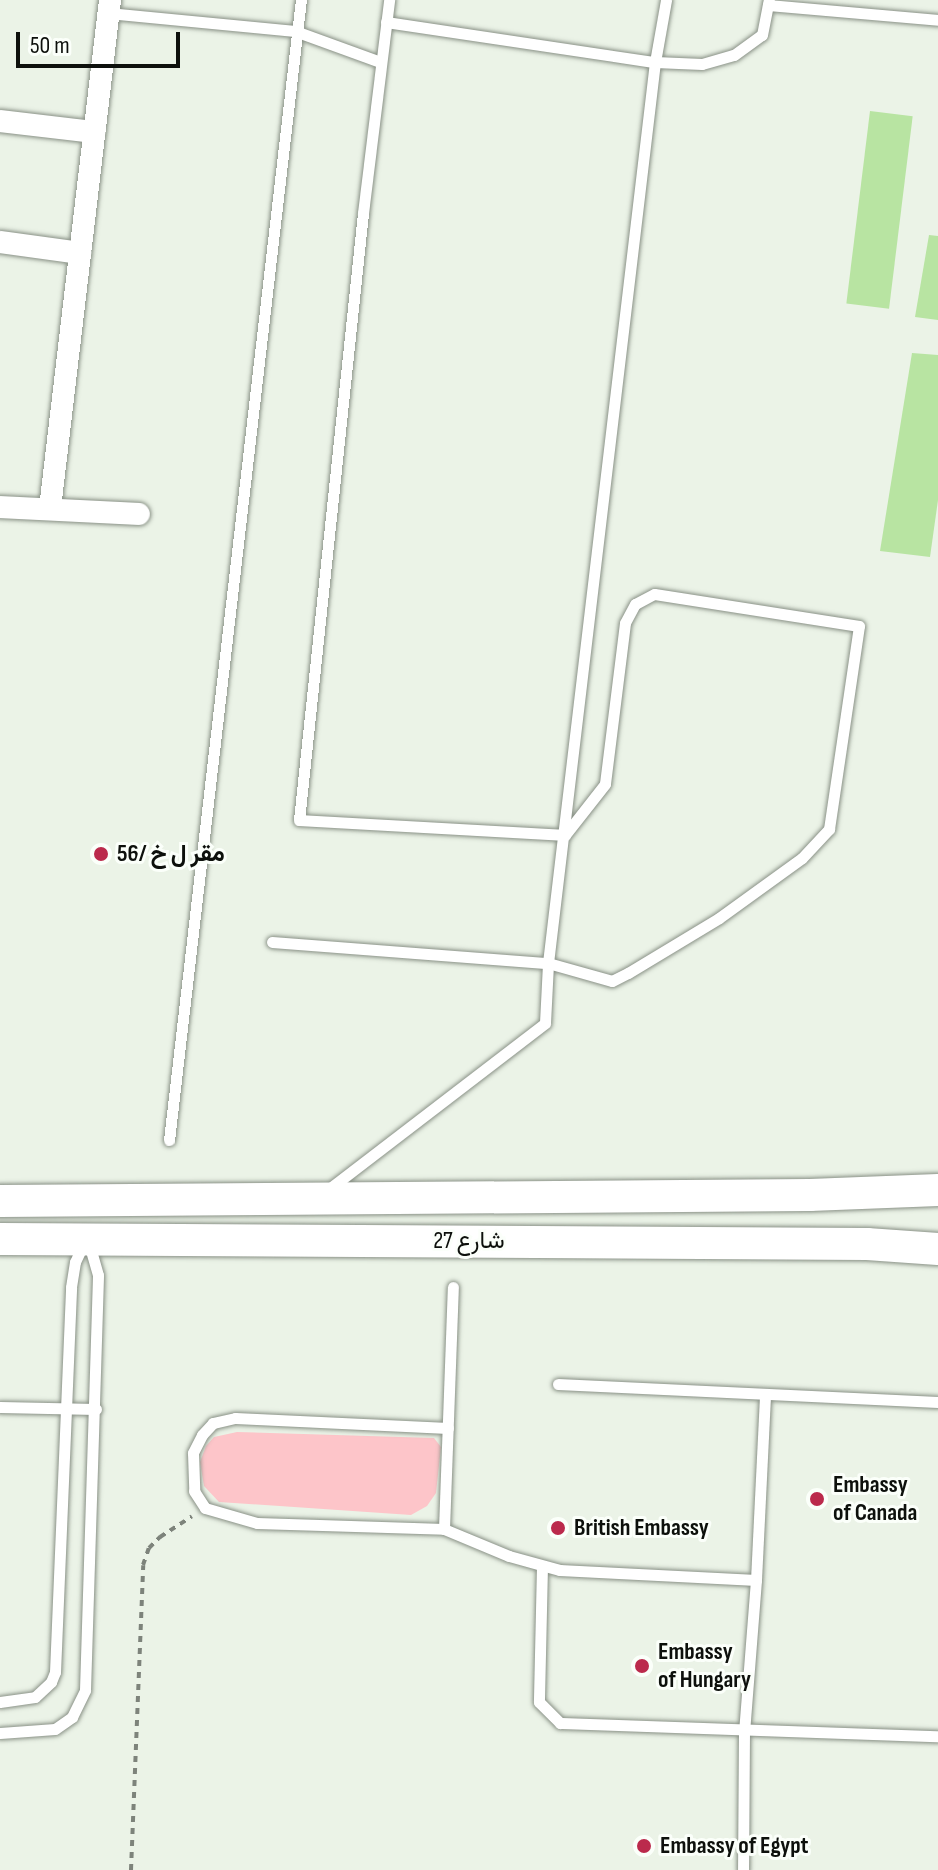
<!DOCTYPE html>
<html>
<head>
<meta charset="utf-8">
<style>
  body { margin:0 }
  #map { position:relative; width:938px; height:1870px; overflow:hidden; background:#ebf3e7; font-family:"Sofia Sans Condensed",Vazirmatn,sans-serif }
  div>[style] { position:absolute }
  .green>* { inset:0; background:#fdc5c9 }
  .building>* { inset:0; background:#b8e4a2; transform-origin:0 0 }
  .path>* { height:4px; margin-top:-2px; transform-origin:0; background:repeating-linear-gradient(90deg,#7d837b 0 6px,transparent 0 12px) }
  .roads { filter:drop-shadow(0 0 2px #899186) drop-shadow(0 0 2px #899186) }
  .service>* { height:11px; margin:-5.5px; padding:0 5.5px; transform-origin:5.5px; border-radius:5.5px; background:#fff }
  .minor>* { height:22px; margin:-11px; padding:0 11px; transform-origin:11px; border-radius:11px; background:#fff }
  .secondary>* { height:32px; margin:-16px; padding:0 16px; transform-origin:16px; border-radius:16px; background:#fff }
  .dots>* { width:22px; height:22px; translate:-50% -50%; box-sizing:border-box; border:4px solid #fbfffa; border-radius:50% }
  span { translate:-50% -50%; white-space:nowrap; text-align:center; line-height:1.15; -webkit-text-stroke:6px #fbfffa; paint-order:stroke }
  .poi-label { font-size:24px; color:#0d100c; font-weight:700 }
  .left { translate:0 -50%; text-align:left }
  .street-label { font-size:24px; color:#0d100c }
  .scale { position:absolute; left:16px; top:32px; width:164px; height:36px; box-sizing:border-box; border:4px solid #0d100c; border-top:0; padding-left:10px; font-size:24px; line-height:28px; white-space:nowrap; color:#0d100c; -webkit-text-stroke:6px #fbfffa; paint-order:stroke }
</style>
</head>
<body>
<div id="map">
  <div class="green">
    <i style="clip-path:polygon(237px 1432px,434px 1438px,441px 1447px,436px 1493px,427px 1506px,411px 1515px,219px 1502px,204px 1486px,200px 1462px,206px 1446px,214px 1437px)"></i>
  </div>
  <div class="building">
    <i style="left:870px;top:111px;width:43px;height:194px;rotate:7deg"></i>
    <i style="clip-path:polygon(929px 235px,938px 236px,938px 320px,915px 317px)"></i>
    <i style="clip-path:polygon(912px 353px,938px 355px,938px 500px,930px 557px,880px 551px)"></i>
  </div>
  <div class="path">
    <i style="left:131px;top:1870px;width:305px;rotate:-87.7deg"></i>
    <i style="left:143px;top:1565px;width:18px;rotate:-71deg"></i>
    <i style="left:149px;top:1548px;width:16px;rotate:-45deg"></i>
    <i style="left:160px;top:1537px;width:38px;rotate:-33deg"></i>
  </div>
  <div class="roads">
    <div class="service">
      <i style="left:768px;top:5px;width:171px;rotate:5deg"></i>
      <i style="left:108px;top:13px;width:188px;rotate:5.5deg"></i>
      <i style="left:295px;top:31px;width:90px;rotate:20deg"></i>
      <i style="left:386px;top:22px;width:272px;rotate:8.5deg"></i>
      <i style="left:655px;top:62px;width:47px;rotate:2.4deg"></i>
      <i style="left:702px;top:64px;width:33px;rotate:-16deg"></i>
      <i style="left:734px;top:55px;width:34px;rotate:-36deg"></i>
      <i style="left:762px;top:35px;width:36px;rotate:-79deg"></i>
      <i style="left:272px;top:942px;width:277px;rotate:4.4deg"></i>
      <i style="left:548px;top:963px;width:66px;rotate:15.7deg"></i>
      <i style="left:612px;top:981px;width:18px;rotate:-27deg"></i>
      <i style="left:628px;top:973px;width:106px;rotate:-31.1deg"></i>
      <i style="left:719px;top:918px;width:102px;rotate:-35.9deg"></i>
      <i style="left:802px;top:858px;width:40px;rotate:-47deg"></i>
      <i style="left:829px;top:829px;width:205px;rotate:-81.6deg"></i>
      <i style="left:859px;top:626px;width:207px;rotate:-171.1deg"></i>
      <i style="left:654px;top:594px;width:21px;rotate:152deg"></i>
      <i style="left:635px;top:604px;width:21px;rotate:118deg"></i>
      <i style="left:625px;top:623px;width:162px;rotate:97.1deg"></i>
      <i style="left:605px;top:784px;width:65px;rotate:128.1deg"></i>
      <i style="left:565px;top:835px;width:266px;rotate:-176.8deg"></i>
      <i style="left:299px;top:820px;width:610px;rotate:-83.98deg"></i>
      <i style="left:363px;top:213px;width:215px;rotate:-83deg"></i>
      <i style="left:169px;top:1140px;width:1148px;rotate:-83.4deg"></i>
      <i style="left:325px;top:1192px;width:277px;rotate:-37.5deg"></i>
      <i style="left:545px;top:1023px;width:60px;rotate:-87.1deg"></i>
      <i style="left:548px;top:963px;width:907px;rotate:-83.23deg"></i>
      <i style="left:655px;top:62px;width:63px;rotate:-79.9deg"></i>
      <i style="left:558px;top:1384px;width:380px;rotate:2.7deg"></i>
      <i style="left:0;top:1407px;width:96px;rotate:1.2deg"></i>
      <i style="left:448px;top:1428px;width:213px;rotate:-177.3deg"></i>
      <i style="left:235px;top:1418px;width:23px;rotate:167deg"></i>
      <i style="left:213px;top:1423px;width:16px;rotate:133deg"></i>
      <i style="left:202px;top:1435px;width:20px;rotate:117deg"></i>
      <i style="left:193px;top:1453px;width:38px;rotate:88deg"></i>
      <i style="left:194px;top:1491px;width:20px;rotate:57deg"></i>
      <i style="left:205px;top:1508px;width:54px;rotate:16.1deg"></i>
      <i style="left:257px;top:1523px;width:187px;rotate:1.8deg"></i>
      <i style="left:444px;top:1529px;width:70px;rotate:22.6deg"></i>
      <i style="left:509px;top:1556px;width:53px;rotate:15.4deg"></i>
      <i style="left:560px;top:1570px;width:196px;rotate:2.9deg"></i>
      <i style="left:756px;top:1580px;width:152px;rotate:94.5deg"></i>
      <i style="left:744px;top:1732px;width:138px;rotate:90.4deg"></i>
      <i style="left:444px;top:1529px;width:242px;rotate:-87.9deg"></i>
      <i style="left:542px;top:1566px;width:136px;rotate:91.3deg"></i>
      <i style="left:539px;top:1702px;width:30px;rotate:45deg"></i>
      <i style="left:560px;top:1723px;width:378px;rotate:2deg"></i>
      <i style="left:756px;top:1580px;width:186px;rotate:-87.2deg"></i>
      <i style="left:0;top:1702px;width:35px;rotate:-8deg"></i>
      <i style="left:35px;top:1697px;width:22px;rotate:-43deg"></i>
      <i style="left:51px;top:1682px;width:11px;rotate:-68deg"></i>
      <i style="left:55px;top:1672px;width:385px;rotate:-87.6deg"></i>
      <i style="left:71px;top:1287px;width:25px;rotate:-81deg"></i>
      <i style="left:75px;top:1262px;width:21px;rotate:-65deg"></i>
      <i style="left:0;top:1733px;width:55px;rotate:-4.2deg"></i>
      <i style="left:55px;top:1729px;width:21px;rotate:-35deg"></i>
      <i style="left:72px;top:1717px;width:30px;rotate:-64deg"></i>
      <i style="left:85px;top:1690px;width:415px;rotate:-88.2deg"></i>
      <i style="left:98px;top:1275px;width:33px;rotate:-106deg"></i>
    </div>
    <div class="minor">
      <i style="left:0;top:121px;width:95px;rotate:6.7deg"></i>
      <i style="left:0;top:242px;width:81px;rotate:7.8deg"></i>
      <i style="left:0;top:507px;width:139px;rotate:2.9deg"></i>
      <i style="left:50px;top:508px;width:512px;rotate:-83.26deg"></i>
    </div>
    <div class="secondary">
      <i style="left:0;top:1201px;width:810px;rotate:-0.42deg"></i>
      <i style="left:810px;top:1195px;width:128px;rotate:-2.2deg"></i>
      <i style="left:0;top:1239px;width:867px;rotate:0.33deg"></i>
      <i style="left:867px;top:1244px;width:71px;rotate:4deg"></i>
    </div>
  </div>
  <div class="dots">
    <i style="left:101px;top:854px;background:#bb2a4c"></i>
    <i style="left:817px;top:1499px;background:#bb2a4c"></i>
    <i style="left:558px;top:1528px;background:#bb2a4c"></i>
    <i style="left:642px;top:1666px;background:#bb2a4c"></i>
    <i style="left:644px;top:1846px;background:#bb2a4c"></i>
  </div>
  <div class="poi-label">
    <span class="left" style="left:117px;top:854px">مقر ل خ /56</span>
    <span class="left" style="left:833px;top:1499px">Embassy<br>of Canada</span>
    <span class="left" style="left:574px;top:1528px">British Embassy</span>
    <span class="left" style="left:658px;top:1666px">Embassy<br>of Hungary</span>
    <span class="left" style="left:660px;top:1846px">Embassy of Egypt</span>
  </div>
  <div class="street-label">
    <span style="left:469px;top:1241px">شارع 27</span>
  </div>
  <div class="scale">50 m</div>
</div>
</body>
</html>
